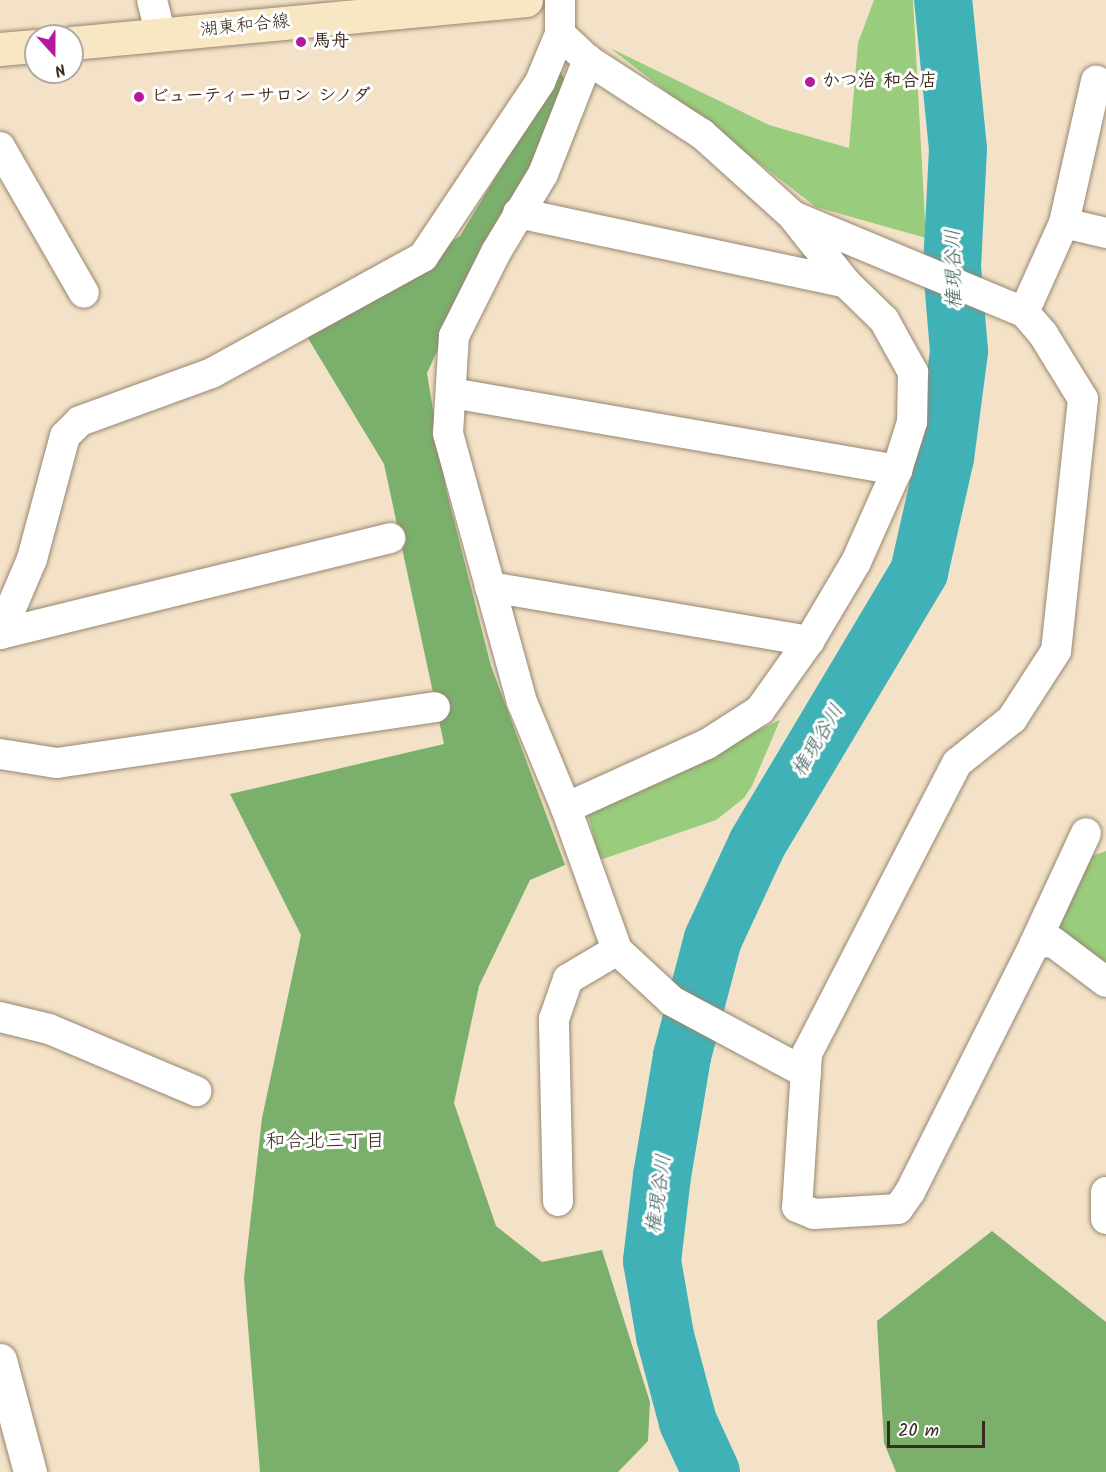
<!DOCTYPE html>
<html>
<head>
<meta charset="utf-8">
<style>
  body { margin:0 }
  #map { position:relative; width:1106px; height:1472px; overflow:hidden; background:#f3e2c7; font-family:Kalam,"Klee One",sans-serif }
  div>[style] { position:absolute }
  .green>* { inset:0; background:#99cc7c }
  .forest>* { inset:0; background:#7ab06c }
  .river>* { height:58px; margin:-29px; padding:0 29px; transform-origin:29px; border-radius:29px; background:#41b1b8 }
  .roads { filter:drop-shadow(0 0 2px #978672) drop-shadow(0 0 2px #978672) }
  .minor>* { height:30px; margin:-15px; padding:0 15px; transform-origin:15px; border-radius:15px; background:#fff }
  .tertiary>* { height:33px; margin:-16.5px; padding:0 16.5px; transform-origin:16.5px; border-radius:16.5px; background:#fff }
  .secondary>* { height:33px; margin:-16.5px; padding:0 16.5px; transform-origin:16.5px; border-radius:16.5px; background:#f7e8c3 }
  .dots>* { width:16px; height:16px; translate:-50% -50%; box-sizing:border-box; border:3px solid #fff; border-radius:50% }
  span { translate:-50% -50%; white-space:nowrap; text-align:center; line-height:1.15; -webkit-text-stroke:6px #fff; paint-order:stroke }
  .street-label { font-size:18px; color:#3b2a1e }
  .poi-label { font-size:18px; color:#3b2a1e; font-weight:700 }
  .left { translate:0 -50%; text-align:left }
  .water-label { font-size:20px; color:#3d605c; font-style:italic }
  .neighbourhood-label { font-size:20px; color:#3b2a1e }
  .north { position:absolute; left:24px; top:24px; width:60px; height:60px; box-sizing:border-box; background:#fff; border:2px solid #b1aaa5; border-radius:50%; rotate:159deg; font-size:16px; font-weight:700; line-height:24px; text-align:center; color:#3b2a1e }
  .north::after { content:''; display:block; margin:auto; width:21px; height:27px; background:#b5179e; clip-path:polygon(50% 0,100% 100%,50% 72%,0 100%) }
  .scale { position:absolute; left:887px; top:1421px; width:98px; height:27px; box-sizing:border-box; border:3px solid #3b2a1e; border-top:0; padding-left:8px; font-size:18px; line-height:21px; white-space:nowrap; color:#3b2a1e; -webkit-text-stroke:4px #fff; paint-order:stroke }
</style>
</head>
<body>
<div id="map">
  <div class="green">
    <i style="clip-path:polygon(874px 0,913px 0,926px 238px,816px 207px,610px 48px,769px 125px,849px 148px,858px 43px)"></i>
    <i style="clip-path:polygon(780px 720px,752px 786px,744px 798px,716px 820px,600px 860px,587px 811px)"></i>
    <i style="clip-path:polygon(1106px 851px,1106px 968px,1052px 928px,1092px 856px)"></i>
  </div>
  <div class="forest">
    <i style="clip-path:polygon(560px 71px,568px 86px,533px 172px,466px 289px,427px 373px,446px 489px,491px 666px,565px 865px,530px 880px,479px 986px,454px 1103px,496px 1226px,542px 1262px,602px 1250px,650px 1402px,648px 1441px,618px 1472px,260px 1472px,244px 1278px,262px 1118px,301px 935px,230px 794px,444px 744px,384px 464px,306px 335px,460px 236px)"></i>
    <i style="clip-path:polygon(992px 1231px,1106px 1322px,1106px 1472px,896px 1472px,884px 1443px,877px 1321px)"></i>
  </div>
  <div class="river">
    <i style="left:711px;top:1472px;width:55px;rotate:-114.7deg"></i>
    <i style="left:688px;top:1422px;width:89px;rotate:-105deg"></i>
    <i style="left:665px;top:1336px;width:76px;rotate:-99.8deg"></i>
    <i style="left:652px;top:1261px;width:86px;rotate:-83.3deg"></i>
    <i style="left:662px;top:1176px;width:122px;rotate:-80.5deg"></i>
    <i style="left:682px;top:1056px;width:121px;rotate:-75.2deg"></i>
    <i style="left:713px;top:939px;width:105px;rotate:-65.1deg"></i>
    <i style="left:757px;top:844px;width:317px;rotate:-59.2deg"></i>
    <i style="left:919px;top:572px;width:117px;rotate:-77.2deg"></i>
    <i style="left:945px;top:458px;width:108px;rotate:-82.5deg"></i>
    <i style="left:959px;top:351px;width:84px;rotate:-94.8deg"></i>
    <i style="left:952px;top:267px;width:118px;rotate:-87.1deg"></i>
    <i style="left:958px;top:149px;width:150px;rotate:-95.7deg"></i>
  </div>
  <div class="roads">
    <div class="minor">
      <i style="left:152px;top:0;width:36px;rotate:76deg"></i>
      <i style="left:560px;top:0;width:34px;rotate:90deg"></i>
      <i style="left:560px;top:34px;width:38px;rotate:43deg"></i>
      <i style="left:588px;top:60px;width:136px;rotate:33deg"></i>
      <i style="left:702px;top:134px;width:122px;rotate:42deg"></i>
      <i style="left:793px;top:216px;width:250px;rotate:22.6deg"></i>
      <i style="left:1024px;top:312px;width:29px;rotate:49deg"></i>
      <i style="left:1043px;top:334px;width:76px;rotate:58.4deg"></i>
      <i style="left:1083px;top:399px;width:253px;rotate:96.1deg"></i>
      <i style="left:1056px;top:651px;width:81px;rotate:122.9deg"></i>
      <i style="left:1012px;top:719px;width:70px;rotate:141.3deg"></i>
      <i style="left:957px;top:763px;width:327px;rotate:117.3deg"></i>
      <i style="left:807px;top:1054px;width:153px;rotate:93.7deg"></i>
      <i style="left:797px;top:1207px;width:18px;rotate:22deg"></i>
      <i style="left:814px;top:1214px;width:84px;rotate:-3.4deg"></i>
      <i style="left:898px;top:1209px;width:21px;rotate:-55deg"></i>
      <i style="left:910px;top:1192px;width:279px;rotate:-63.3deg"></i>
      <i style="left:1035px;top:943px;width:18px;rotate:-3deg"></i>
      <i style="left:1053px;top:942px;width:66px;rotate:37deg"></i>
      <i style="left:0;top:147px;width:168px;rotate:60.1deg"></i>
      <i style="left:518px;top:213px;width:335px;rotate:12deg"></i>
      <i style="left:795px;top:219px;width:82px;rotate:51.4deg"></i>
      <i style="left:846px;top:283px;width:53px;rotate:44.2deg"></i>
      <i style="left:884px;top:320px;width:60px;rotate:60.9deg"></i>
      <i style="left:913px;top:372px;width:50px;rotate:91.1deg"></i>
      <i style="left:912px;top:422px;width:50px;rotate:107.4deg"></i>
      <i style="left:897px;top:470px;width:101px;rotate:114deg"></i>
      <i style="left:856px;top:562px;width:92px;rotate:120.7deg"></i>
      <i style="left:809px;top:641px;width:85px;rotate:125.4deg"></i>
      <i style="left:760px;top:710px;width:63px;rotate:147.3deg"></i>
      <i style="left:707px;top:744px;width:155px;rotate:155.6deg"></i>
      <i style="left:566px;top:808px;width:151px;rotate:70.2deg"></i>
      <i style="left:617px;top:950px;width:75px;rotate:42.8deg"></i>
      <i style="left:672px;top:1001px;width:152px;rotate:28.2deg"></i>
      <i style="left:1064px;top:223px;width:43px;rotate:13.4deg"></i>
      <i style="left:1024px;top:312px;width:98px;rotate:-65.8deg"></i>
      <i style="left:1064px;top:223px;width:146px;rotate:-77.3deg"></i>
      <i style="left:452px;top:393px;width:452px;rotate:9.8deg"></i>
      <i style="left:490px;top:587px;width:324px;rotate:9.6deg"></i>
      <i style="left:0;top:634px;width:82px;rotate:-66.9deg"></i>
      <i style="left:32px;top:559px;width:127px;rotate:-75deg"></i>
      <i style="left:65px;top:436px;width:21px;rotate:-45deg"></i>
      <i style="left:80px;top:421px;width:140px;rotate:-20deg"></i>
      <i style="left:212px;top:373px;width:241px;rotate:-28.8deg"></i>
      <i style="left:423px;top:257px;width:211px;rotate:-56.2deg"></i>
      <i style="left:540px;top:82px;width:52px;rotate:-67.4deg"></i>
      <i style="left:0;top:634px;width:402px;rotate:-13.8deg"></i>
      <i style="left:0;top:754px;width:58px;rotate:9deg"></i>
      <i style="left:57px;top:763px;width:382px;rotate:-8.4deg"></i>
      <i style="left:566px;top:808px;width:115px;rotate:-112.5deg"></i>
      <i style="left:522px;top:702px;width:279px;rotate:-105.4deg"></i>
      <i style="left:448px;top:433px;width:97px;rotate:-86.5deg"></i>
      <i style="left:454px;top:336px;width:94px;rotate:-63.4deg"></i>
      <i style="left:496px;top:252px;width:91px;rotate:-58.9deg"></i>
      <i style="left:543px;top:174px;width:123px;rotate:-68.5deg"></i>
      <i style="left:1035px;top:943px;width:121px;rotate:-65.1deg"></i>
      <i style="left:0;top:1017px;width:50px;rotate:13.8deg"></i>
      <i style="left:49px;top:1029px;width:160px;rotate:22.9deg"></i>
      <i style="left:1106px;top:1192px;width:27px;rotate:90deg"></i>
      <i style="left:558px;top:1201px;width:182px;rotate:-91.3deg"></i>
      <i style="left:554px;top:1019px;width:42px;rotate:-70.7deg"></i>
      <i style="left:568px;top:979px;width:57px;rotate:-30.6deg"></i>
    </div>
    <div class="tertiary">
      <i style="left:0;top:1360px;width:116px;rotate:75deg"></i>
    </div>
    <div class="secondary">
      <i style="left:72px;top:43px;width:456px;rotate:-5.4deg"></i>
      <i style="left:0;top:49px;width:36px;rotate:-5deg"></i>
    </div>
  </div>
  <div class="dots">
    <i style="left:301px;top:42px;background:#b5179e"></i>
    <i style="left:810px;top:82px;background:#b5179e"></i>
    <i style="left:139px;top:97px;background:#b5179e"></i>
  </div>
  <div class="street-label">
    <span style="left:245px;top:27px;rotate:-6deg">湖東和合線</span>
  </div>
  <div class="poi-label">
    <span class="left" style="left:313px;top:42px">馬舟</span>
    <span class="left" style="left:822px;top:82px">かつ治 和合店</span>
    <span class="left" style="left:151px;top:97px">ビューティーサロン シノダ</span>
  </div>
  <div class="water-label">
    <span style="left:955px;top:269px;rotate:-91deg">権現谷川</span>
    <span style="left:819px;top:741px;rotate:-59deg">権現谷川</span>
    <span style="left:660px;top:1194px;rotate:-82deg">権現谷川</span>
  </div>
  <div class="neighbourhood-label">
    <span style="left:325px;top:1142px">和合北三丁目</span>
  </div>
  <div class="north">N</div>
  <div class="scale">20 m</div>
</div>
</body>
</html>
